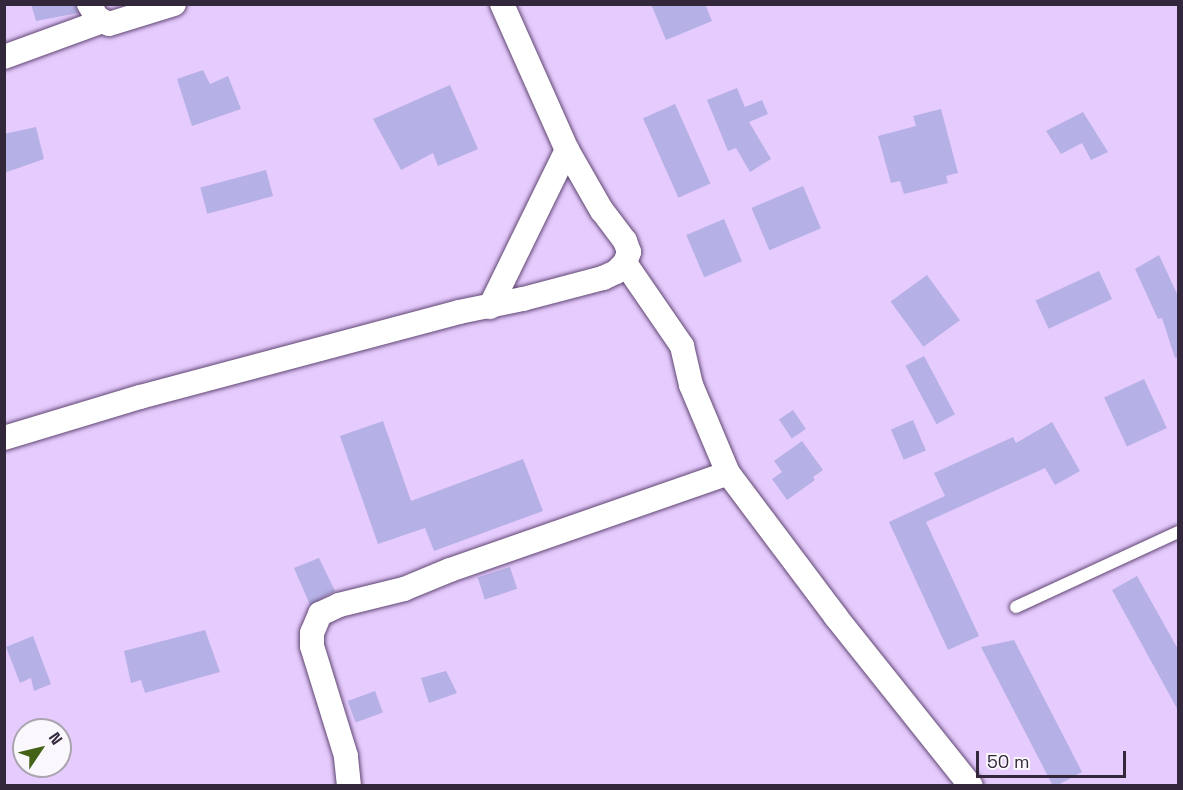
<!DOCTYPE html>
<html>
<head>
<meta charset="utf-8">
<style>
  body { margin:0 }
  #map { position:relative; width:1183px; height:790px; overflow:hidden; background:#e6cbfe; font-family:"Space Grotesk",sans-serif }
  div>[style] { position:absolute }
  .building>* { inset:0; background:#b5b0e5; transform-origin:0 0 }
  .roads { filter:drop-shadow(0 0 2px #5f4672) drop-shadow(0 0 2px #5f4672) }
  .lane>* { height:12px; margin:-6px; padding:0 6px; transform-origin:6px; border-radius:6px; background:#fff }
  .street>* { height:24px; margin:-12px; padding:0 12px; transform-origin:12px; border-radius:12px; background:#fff }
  span { translate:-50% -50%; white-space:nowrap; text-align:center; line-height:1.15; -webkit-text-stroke:4.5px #faf7fd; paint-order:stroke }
  .frame { position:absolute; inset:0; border:6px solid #32273b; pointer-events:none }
  .north { position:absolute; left:12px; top:718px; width:60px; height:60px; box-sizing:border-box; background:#faf7fd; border:2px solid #aaa4af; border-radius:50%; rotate:55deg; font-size:16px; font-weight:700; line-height:24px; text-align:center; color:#32273b }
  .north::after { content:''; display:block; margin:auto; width:21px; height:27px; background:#436215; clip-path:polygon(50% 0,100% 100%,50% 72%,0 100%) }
  .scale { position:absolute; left:976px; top:751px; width:150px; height:27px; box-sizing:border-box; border:3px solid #32273b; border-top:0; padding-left:8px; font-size:18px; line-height:21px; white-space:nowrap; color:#32273b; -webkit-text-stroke:4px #faf7fd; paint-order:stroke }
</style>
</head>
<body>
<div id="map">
  <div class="building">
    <i style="clip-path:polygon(31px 4px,75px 4px,78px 13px,36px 21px)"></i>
    <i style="clip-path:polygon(651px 4px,705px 4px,712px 21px,666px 40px)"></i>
    <i style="clip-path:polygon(203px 70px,210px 84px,228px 76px,241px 109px,192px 126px,177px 79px)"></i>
    <i style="clip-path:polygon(450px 85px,478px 149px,438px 166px,433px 153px,401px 170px,373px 119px)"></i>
    <i style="clip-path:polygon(737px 88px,745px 107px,762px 100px,768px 114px,749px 122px,771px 159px,750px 172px,736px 148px,728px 151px,707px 100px)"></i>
    <i style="left:675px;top:104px;width:87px;height:35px;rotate:66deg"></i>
    <i style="clip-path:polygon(941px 109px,958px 173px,946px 176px,948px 183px,904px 194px,900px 181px,891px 183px,878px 136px,916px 126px,913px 116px)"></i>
    <i style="clip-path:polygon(1083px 112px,1108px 152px,1091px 160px,1082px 143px,1061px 154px,1046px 131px)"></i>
    <i style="clip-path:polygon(36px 127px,44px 159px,4px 173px,4px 134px)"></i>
    <i style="left:266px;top:170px;width:27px;height:68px;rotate:75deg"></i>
    <i style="left:803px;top:186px;width:46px;height:56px;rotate:67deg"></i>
    <i style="left:724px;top:219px;width:46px;height:41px;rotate:67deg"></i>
    <i style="clip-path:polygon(1159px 255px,1179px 298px,1179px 357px,1175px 358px,1162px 318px,1158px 319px,1135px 269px)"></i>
    <i style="left:1099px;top:271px;width:31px;height:70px;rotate:65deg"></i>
    <i style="left:927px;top:275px;width:56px;height:45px;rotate:54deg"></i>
    <i style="left:924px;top:356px;width:66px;height:21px;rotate:62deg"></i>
    <i style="left:1144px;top:379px;width:54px;height:44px;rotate:65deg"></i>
    <i style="left:793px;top:410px;width:23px;height:17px;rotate:56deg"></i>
    <i style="left:913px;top:420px;width:33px;height:24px;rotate:67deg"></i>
    <i style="clip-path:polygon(383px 421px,411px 501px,523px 459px,543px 511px,434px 551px,425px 528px,378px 544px,340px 436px)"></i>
    <i style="clip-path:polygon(1052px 422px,1080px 471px,1055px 485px,1045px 468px,926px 522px,979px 636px,948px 650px,889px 522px,945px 496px,934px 473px,1013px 437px,1016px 443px)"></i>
    <i style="clip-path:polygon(802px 441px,823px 470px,813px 477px,815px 480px,787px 500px,772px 479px,782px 472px,774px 461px)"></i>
    <i style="clip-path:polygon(319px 558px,335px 591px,310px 605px,294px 568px)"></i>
    <i style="left:510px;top:567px;width:23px;height:34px;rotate:72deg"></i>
    <i style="clip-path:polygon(1137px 576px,1179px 651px,1179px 712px,1112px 590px)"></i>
    <i style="clip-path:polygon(205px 630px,220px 672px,145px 693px,141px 680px,131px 683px,124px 651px)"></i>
    <i style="clip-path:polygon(33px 636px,51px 684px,34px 691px,31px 678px,20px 683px,6px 647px)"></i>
    <i style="clip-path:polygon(1014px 640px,1082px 772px,1056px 786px,1053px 786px,981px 647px)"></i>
    <i style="clip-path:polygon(446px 671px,457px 693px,429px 703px,421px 678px)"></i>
    <i style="left:375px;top:691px;width:23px;height:29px;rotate:70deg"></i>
  </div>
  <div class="roads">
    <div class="lane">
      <i style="left:1016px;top:607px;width:179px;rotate:-24.8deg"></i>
    </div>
    <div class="street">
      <i style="left:89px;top:4px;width:16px;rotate:60deg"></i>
      <i style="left:97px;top:18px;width:13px;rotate:27deg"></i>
      <i style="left:109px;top:24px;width:68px;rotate:-17.1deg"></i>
      <i style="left:4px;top:57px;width:105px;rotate:-20deg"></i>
      <i style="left:625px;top:263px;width:101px;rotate:55.5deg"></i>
      <i style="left:682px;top:346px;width:40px;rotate:77deg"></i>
      <i style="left:691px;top:385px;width:95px;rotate:67.2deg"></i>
      <i style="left:728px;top:473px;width:180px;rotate:53.1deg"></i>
      <i style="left:836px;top:617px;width:216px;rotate:51.4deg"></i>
      <i style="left:490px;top:307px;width:175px;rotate:-63.9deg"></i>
      <i style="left:4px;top:438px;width:142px;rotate:-16.8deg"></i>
      <i style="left:140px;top:397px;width:330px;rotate:-14.9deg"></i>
      <i style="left:459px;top:312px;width:65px;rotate:-11.5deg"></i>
      <i style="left:523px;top:299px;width:83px;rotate:-14.7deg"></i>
      <i style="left:603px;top:278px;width:14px;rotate:-25deg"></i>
      <i style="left:616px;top:272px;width:13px;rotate:-45deg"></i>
      <i style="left:625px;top:263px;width:12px;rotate:-70deg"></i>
      <i style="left:629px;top:252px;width:12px;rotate:-110deg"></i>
      <i style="left:625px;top:241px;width:38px;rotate:-127deg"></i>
      <i style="left:602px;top:211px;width:70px;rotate:-119.8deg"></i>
      <i style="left:567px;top:150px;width:160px;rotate:-114deg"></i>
      <i style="left:349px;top:786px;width:30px;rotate:-96deg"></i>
      <i style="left:346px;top:756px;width:115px;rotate:-107.2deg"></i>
      <i style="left:312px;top:646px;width:13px;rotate:-90deg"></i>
      <i style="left:312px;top:633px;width:21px;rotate:-67deg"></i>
      <i style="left:320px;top:614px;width:21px;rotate:-25deg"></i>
      <i style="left:339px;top:605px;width:67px;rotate:-13.8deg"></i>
      <i style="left:404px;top:589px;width:50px;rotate:-22.4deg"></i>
      <i style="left:450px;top:570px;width:294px;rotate:-19.2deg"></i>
    </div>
  </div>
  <div class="frame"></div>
  <div class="north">N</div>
  <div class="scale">50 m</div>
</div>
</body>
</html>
